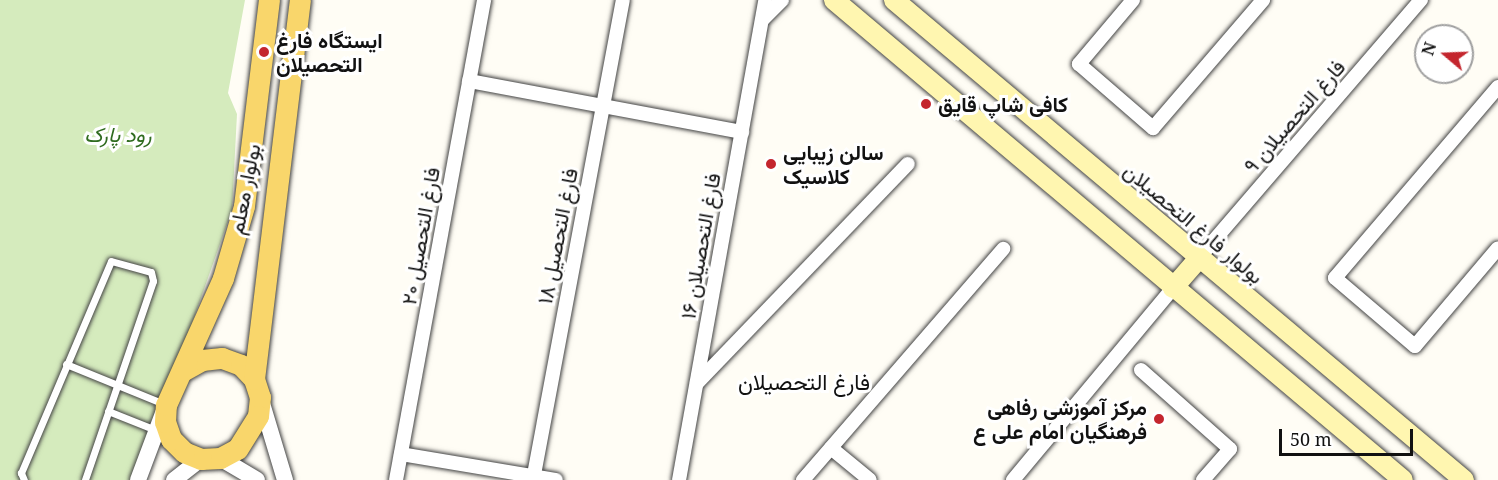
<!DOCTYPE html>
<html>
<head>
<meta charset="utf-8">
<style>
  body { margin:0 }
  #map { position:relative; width:1498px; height:480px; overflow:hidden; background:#fffdf5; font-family:"Noto Serif",Vazirmatn,serif }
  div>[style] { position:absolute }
  .green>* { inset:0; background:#d5ebbd }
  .roads { filter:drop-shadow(0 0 2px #444) drop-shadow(0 0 2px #444) }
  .service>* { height:7px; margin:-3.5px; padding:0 3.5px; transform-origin:3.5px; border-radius:3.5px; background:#fff }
  .minor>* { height:14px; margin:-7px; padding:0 7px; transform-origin:7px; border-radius:7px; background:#fff }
  .tertiary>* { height:16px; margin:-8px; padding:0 8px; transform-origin:8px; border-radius:8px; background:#fff }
  .secondary>* { height:20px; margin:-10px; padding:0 10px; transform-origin:10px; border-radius:10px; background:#fff6b0 }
  .primary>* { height:21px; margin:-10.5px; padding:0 10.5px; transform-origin:10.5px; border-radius:10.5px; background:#f9d66b }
  .dots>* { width:16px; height:16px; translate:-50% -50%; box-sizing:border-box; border:3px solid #fff; border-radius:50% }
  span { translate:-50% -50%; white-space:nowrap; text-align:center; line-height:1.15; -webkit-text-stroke:6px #fff; paint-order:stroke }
  .poi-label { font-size:21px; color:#111; font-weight:700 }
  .left { translate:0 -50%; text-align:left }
  .right { translate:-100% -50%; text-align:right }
  .street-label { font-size:21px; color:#111 }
  .park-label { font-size:21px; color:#2f6b1f; font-style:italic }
  .neighbourhood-label { font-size:22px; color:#111 }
  .north { position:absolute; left:1414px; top:24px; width:60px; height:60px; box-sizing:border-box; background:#fff; border:2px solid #a0a0a0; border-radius:50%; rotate:289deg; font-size:16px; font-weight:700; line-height:24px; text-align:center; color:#111 }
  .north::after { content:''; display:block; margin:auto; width:21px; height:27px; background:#c4262e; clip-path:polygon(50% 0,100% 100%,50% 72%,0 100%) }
  .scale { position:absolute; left:1279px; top:429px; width:134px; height:27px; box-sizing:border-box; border:3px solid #111; border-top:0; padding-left:8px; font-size:18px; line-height:21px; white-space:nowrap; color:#111; -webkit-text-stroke:4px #fff; paint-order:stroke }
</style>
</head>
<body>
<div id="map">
  <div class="green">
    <i style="clip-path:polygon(0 0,245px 0,228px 93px,237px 114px,232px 210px,180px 357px,130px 480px,0 480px)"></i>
  </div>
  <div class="roads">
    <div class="service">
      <i style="left:66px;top:364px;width:106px;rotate:22.2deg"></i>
      <i style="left:108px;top:411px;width:52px;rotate:21.6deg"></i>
      <i style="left:24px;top:480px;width:8px;rotate:-113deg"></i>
      <i style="left:21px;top:473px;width:230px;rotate:-67deg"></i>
      <i style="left:111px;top:261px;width:41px;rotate:15.4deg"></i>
      <i style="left:151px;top:272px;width:9px;rotate:77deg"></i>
      <i style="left:153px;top:281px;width:210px;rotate:108.9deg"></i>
    </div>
    <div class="minor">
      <i style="left:1133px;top:0;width:84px;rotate:130.2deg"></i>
      <i style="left:1079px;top:64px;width:98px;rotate:40.9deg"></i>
      <i style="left:1153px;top:128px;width:169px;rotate:-49.3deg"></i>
      <i style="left:763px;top:19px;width:27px;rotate:-45deg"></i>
      <i style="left:469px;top:81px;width:278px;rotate:10.6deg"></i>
      <i style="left:1498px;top:87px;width:251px;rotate:130.5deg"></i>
      <i style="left:1335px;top:278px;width:105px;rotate:40.4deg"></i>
      <i style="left:1415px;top:346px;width:128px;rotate:-49.7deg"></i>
      <i style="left:1198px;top:259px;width:342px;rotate:-49.3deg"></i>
      <i style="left:1141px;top:370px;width:119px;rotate:41.6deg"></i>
      <i style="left:1230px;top:449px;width:41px;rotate:131.1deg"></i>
      <i style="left:697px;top:383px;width:304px;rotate:-46.1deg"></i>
      <i style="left:831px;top:448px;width:50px;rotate:39.4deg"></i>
      <i style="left:401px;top:454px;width:157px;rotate:9.5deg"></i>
      <i style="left:396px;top:480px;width:488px;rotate:-79.6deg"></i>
      <i style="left:533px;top:480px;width:488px;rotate:-79.4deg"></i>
      <i style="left:679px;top:480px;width:488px;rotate:-79.8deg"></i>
      <i style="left:803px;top:480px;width:306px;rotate:-49.1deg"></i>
      <i style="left:1013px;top:480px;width:250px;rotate:-50.2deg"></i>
    </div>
    <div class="tertiary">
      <i style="left:261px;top:400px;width:84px;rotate:73.3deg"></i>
      <i style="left:220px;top:458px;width:43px;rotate:30.7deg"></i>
      <i style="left:138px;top:480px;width:77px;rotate:-69.4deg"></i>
      <i style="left:174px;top:480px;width:34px;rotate:-38deg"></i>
    </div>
    <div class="secondary">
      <i style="left:834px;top:0;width:744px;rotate:40.15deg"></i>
      <i style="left:894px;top:0;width:745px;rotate:40.1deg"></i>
      <i style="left:1173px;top:288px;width:38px;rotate:-49deg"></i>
    </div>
    <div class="primary">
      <i style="left:184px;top:370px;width:21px;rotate:-29deg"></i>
      <i style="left:202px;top:360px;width:20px;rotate:-6deg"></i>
      <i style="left:222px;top:358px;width:20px;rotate:20deg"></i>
      <i style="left:241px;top:365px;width:19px;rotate:47deg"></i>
      <i style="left:254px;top:379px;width:19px;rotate:72deg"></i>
      <i style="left:260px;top:397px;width:19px;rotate:96deg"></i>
      <i style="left:258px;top:416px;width:39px;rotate:122deg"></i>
      <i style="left:237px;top:449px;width:19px;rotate:152deg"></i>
      <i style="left:220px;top:458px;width:19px;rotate:177deg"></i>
      <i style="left:201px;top:459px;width:18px;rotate:-158deg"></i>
      <i style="left:184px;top:452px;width:18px;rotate:-135deg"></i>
      <i style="left:171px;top:439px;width:18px;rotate:-109deg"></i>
      <i style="left:165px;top:422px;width:17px;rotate:-87deg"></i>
      <i style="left:166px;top:405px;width:139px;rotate:-65.8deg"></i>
      <i style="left:223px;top:278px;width:75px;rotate:-73.7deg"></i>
      <i style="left:244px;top:206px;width:208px;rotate:-83.1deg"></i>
      <i style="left:254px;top:379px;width:382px;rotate:-83.1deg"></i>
    </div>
  </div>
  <div class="dots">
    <i style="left:264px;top:52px;background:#c4262e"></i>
    <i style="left:926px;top:104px;background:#c4262e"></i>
    <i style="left:771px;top:164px;background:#c4262e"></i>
    <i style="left:1159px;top:419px;background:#c4262e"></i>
  </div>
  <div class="poi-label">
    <span class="left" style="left:276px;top:52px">ایستگاه فارغ<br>التحصیلان</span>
    <span class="left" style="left:938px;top:104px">کافی شاپ قایق</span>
    <span class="left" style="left:783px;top:164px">سالن زیبایی<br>کلاسیک</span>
    <span class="right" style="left:1147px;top:419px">مرکز آموزشی رفاهی<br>فرهنگیان امام علی ع</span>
  </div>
  <div class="street-label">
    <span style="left:1294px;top:116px;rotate:-49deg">فارغ التحصیلان ۹</span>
    <span style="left:244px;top:189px;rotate:-79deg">بولوار معلم</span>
    <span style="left:1194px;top:223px;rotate:40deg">بولوار فارغ التحصیلان</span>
    <span style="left:420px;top:236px;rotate:-80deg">فارغ التحصیل ۲۰</span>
    <span style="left:557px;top:236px;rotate:-79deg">فارغ التحصیل ۱۸</span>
    <span style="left:700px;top:246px;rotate:-80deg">فارغ التحصیلان ۱۶</span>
  </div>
  <div class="park-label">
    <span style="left:118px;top:134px">رود پارک</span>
  </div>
  <div class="neighbourhood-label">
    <span style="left:804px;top:382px">فارغ التحصیلان</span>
  </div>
  <div class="north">N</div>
  <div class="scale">50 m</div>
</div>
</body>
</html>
